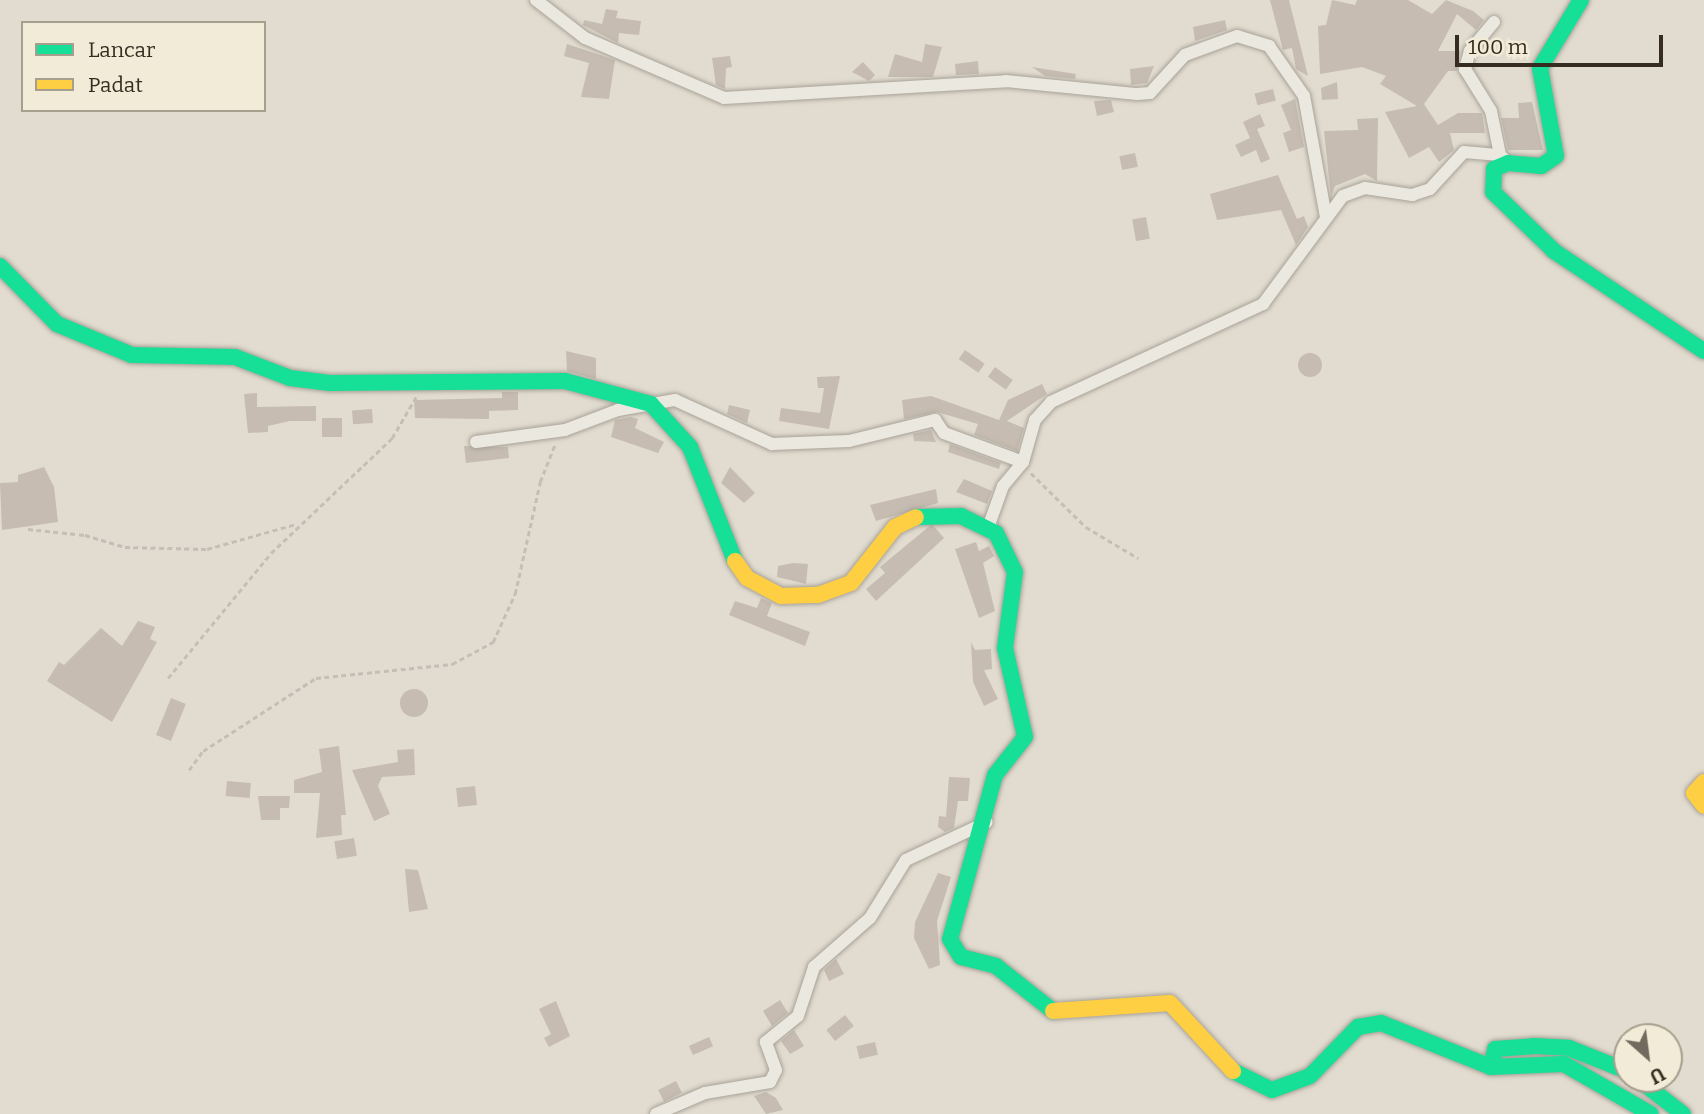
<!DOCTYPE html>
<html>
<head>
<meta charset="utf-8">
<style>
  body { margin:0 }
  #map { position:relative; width:1704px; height:1114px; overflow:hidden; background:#e2dcd0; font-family:Bitter,serif }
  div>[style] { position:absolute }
  .building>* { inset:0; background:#c6bcb1; transform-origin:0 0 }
  .round { border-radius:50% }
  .path>* { height:2.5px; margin-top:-1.25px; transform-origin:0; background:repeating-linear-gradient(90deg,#c3bfb7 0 5px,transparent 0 8.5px) }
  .roads { filter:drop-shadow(0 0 2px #a8a298) drop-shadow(0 0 2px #a8a298) }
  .street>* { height:12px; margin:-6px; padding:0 6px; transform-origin:6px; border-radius:6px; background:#ebe8e0 }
  .fast>* { height:16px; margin:-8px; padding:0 8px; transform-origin:8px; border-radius:8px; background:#16e098 }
  .slow>* { height:16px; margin:-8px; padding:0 8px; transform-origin:8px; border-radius:8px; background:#ffcf43 }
  span { translate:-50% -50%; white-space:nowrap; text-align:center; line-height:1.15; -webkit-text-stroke:5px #f2ebd7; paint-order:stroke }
  .legend { position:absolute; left:21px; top:21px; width:245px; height:91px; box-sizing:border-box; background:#f2ebd7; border:2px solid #a79f8e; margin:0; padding:9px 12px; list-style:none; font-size:21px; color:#362c21 }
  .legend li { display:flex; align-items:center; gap:14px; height:35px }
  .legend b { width:35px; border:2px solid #a79f8e }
  .north { position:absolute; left:1613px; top:1023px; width:70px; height:70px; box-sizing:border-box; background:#f2ebd7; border:2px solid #a79f8e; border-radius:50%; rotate:152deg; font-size:19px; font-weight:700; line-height:28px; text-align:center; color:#362c21 }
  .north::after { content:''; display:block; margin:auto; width:24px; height:32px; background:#726a5e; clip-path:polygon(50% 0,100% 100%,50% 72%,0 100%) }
  .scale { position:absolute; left:1455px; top:35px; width:208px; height:32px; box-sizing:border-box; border:4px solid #362c21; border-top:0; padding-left:9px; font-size:21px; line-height:24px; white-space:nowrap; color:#362c21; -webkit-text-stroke:5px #f2ebd7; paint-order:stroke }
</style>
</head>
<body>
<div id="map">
  <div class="building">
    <i style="clip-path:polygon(1270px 0,1289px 0,1308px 76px,1296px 69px,1292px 48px,1283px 50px)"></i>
    <i style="clip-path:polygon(1332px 0,1355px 5px,1357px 0,1408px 0,1432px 14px,1446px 0,1473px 11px,1484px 20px,1476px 30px,1457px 14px,1438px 51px,1460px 51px,1457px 71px,1448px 71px,1424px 104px,1438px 125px,1458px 113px,1482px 113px,1485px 133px,1450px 133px,1454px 150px,1439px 162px,1429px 147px,1409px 158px,1385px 112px,1417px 106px,1380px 84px,1386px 76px,1362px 67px,1320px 74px,1318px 26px,1326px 25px)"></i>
    <i style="clip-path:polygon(606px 9px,618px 11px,616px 18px,641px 21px,639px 35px,619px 33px,618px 43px,583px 25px,584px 20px,602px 24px)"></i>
    <i style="clip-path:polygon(1225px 20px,1227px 30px,1195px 41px,1193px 27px)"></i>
    <i style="clip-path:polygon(567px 44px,615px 60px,609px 99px,581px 97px,589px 63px,564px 56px)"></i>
    <i style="clip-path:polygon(925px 44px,942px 47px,933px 77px,888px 77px,895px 54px,922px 62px)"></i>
    <i style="clip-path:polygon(730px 56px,732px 67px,726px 68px,725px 89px,716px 85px,712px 58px)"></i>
    <i style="clip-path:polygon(978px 61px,979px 74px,956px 75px,955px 64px)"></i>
    <i style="clip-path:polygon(863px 62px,875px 75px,869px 81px,852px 72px)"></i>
    <i style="clip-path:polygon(1154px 66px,1147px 83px,1131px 85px,1130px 69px)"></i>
    <i style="clip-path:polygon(1032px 67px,1076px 74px,1075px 79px,1045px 76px)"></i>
    <i style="clip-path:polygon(1337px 82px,1338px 99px,1322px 100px,1321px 88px)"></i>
    <i style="left:1273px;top:89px;width:12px;height:19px;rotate:76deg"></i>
    <i style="clip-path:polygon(1295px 99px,1304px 147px,1289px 152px,1283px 133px,1291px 130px,1281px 105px)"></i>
    <i style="clip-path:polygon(1111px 100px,1114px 112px,1097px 116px,1094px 101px)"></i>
    <i style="clip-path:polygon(1532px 102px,1543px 150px,1508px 150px,1501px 118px,1519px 118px,1518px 103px)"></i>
    <i style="clip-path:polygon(1260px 114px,1265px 126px,1257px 129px,1270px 159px,1261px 163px,1256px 150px,1241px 157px,1235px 145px,1250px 138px,1243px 122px)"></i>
    <i style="clip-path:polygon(1378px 118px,1377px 181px,1365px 174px,1335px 186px,1331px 197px,1324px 131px,1358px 130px,1357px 119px)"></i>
    <i style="left:1135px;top:153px;width:14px;height:16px;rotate:78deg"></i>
    <i style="clip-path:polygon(1278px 175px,1297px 219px,1304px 216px,1308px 227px,1296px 245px,1281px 210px,1217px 220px,1210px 194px)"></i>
    <i style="left:1146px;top:217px;width:22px;height:14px;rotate:80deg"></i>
    <i style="left:965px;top:350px;width:24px;height:11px;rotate:35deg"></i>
    <i style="clip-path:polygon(566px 351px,596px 358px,596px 379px,567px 371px)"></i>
    <i class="round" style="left:1298px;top:353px;width:24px;height:24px"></i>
    <i style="left:995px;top:367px;width:22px;height:12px;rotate:36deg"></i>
    <i style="clip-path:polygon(840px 376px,829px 429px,779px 421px,781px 408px,820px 413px,824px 388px,818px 388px,817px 377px)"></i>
    <i style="clip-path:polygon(1042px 384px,1047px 394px,1007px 421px,1024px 428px,1017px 451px,974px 435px,978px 424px,937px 412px,904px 419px,902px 400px,931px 396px,999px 420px,1008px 400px)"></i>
    <i style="clip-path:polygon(502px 392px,518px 392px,518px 410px,489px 411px,489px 419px,415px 418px,414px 400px,502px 398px)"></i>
    <i style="clip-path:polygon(257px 393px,257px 407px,316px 406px,316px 421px,290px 421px,268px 426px,268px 432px,248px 433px,244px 394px)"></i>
    <i style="clip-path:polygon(729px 405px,750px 410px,747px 423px,727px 414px)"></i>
    <i style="left:372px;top:409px;width:14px;height:20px;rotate:86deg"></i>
    <i style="clip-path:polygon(631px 417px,638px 419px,635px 428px,664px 442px,658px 453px,611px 437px,615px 420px)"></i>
    <i style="left:322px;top:418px;width:20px;height:19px"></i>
    <i style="clip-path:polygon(931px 430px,936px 442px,914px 441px,913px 434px)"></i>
    <i style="clip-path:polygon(950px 444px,1001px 463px,999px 469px,948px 452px)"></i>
    <i style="clip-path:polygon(464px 446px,508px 447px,509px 458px,466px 463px)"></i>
    <i style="clip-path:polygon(44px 467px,54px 487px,58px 522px,2px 530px,0 483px,18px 482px,18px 475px)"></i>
    <i style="clip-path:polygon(730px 467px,755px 493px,744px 503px,721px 483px)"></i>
    <i style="clip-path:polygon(964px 479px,992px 491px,987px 504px,956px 492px)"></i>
    <i style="clip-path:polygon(936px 489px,938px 503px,876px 521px,870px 505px)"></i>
    <i style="clip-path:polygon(932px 524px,944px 538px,876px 601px,866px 589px,885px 573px,880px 567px)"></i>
    <i style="clip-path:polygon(976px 542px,979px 551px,989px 546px,994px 556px,983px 563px,995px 611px,979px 618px,955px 549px)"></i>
    <i style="clip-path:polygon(793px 563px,808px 564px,806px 584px,777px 577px,778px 566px)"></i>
    <i style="clip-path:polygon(761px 598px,772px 603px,767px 616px,810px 632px,805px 646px,729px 615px,735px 601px,757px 608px)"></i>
    <i style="clip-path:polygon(138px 621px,155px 627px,150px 639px,157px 642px,112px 722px,47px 681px,59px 662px,64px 665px,101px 628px,122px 646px)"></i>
    <i style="clip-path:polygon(971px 642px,975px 650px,991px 649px,992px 669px,984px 670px,998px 699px,984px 706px,973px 682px)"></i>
    <i class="round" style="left:400px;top:689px;width:28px;height:28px"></i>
    <i style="left:171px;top:698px;width:16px;height:40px;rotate:22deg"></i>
    <i style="clip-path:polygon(339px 746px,346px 815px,341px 815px,342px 835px,316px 838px,320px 793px,294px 793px,294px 780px,322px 772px,319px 749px)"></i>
    <i style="clip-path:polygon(414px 749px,415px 775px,382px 777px,378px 786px,390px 814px,374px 821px,352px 770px,398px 762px,397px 750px)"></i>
    <i style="clip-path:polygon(949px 777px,970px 778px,968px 801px,958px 801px,954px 828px,945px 832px,938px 827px,939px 816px,946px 817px)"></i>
    <i style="left:227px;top:781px;width:24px;height:15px;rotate:5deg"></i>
    <i style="left:475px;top:786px;width:19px;height:19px;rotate:84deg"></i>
    <i style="clip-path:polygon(258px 796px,290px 796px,289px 808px,280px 808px,280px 820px,261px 820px)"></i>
    <i style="left:354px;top:838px;width:18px;height:20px;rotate:81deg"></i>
    <i style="clip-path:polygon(405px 869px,418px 870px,428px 909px,409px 912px)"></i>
    <i style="clip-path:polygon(938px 873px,951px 877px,937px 921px,940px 965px,929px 969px,914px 938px,915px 922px)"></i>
    <i style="clip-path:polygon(836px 959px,844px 974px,829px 981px,824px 970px)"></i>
    <i style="clip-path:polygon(780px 1000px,788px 1013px,772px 1026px,763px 1011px)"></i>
    <i style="clip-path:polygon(556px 1001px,570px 1036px,549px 1047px,544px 1038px,551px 1034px,539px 1009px)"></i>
    <i style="left:845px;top:1015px;width:14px;height:24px;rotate:51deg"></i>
    <i style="clip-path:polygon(794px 1030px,804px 1046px,790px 1054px,781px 1041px)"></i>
    <i style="left:709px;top:1037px;width:10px;height:22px;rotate:66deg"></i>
    <i style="left:875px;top:1042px;width:13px;height:19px;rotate:77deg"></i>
    <i style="left:676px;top:1081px;width:13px;height:20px;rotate:63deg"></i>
    <i style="clip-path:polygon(766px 1092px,776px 1098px,783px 1110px,766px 1114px,754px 1096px)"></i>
  </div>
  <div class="path">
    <i style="left:1031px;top:473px;width:77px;rotate:44.5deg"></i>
    <i style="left:1086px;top:527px;width:61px;rotate:30.8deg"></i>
    <i style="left:28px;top:529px;width:57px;rotate:6deg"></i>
    <i style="left:85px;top:535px;width:42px;rotate:16.7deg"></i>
    <i style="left:125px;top:547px;width:82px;rotate:1.4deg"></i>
    <i style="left:207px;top:549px;width:92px;rotate:-15.7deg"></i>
    <i style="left:168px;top:678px;width:162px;rotate:-50.5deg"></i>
    <i style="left:271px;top:553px;width:167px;rotate:-43.5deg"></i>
    <i style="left:392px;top:438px;width:48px;rotate:-59.7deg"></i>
    <i style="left:189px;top:770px;width:24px;rotate:-54deg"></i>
    <i style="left:203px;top:751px;width:135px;rotate:-32.9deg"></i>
    <i style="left:316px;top:678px;width:137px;rotate:-5.9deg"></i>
    <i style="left:452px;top:664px;width:47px;rotate:-28.2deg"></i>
    <i style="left:493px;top:642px;width:53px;rotate:-65.4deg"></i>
    <i style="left:515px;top:594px;width:115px;rotate:-77.4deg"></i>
    <i style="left:540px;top:482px;width:41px;rotate:-68.5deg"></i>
  </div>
  <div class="roads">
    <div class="street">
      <i style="left:536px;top:0;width:62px;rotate:37.8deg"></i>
      <i style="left:585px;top:38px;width:151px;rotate:23.3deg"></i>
      <i style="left:724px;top:98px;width:283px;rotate:-3.4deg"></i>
      <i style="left:1006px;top:81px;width:132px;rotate:5.7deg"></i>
      <i style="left:1137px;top:94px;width:13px;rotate:-4deg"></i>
      <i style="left:1150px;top:93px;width:52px;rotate:-47.4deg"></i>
      <i style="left:1185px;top:55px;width:55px;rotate:-20.1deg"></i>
      <i style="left:1237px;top:36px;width:34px;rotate:17deg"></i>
      <i style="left:1269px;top:46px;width:61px;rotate:55deg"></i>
      <i style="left:1304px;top:96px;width:123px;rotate:79.7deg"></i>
      <i style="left:1494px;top:22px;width:38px;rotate:130deg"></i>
      <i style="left:1470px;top:51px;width:19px;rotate:106deg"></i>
      <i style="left:1465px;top:69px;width:49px;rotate:58.2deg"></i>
      <i style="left:1491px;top:111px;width:45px;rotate:78.4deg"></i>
      <i style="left:476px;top:442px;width:90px;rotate:-7.7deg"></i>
      <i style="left:565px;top:430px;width:57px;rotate:-20.7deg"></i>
      <i style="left:618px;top:410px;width:58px;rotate:-10deg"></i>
      <i style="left:675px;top:400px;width:107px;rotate:24.4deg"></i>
      <i style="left:772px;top:444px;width:77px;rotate:-2.2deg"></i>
      <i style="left:849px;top:441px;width:89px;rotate:-13.7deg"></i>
      <i style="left:935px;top:420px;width:16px;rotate:55deg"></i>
      <i style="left:944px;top:433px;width:84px;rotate:20.2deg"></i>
      <i style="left:996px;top:533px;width:11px;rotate:-131deg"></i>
      <i style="left:989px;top:525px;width:41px;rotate:-70.3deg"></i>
      <i style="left:1003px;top:486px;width:31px;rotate:-50deg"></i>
      <i style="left:1023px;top:462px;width:44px;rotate:-74.1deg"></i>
      <i style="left:1035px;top:420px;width:24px;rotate:-48deg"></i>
      <i style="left:1051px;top:402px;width:234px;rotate:-24.8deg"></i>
      <i style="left:1263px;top:304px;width:134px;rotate:-53.5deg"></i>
      <i style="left:1343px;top:196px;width:23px;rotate:-20deg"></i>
      <i style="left:1365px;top:188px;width:48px;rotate:8.5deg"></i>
      <i style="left:1412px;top:195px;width:19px;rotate:-18deg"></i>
      <i style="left:1430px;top:189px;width:50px;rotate:-47.4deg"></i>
      <i style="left:1464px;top:152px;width:36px;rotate:5deg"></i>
      <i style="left:1500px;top:155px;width:11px;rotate:45deg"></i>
      <i style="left:656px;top:1114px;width:53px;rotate:-23.2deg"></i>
      <i style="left:705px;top:1093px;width:66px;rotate:-9.6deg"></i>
      <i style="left:770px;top:1082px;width:13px;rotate:-63deg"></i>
      <i style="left:776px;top:1070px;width:30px;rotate:-110deg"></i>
      <i style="left:766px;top:1042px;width:41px;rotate:-39.1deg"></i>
      <i style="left:798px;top:1016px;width:52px;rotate:-71.9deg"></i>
      <i style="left:814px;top:967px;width:74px;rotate:-41.2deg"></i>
      <i style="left:870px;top:918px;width:68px;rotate:-58.2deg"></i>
      <i style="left:906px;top:860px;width:89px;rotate:-25.1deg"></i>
    </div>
    <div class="fast">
      <i style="left:1581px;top:0;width:79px;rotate:121.1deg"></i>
      <i style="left:1540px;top:68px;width:89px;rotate:79.7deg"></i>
      <i style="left:1556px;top:156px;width:18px;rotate:146deg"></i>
      <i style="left:1541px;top:166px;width:33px;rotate:-175deg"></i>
      <i style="left:1508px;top:163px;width:15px;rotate:157deg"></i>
      <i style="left:1494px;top:169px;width:23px;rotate:92deg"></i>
      <i style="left:1493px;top:192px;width:85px;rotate:44deg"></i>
      <i style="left:1554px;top:251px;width:180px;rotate:33.7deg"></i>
      <i style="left:0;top:266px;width:81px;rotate:45.5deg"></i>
      <i style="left:57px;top:324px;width:81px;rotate:22.5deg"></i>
      <i style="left:132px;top:355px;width:103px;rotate:1.1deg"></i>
      <i style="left:235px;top:357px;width:59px;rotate:20.9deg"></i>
      <i style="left:290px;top:378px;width:40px;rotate:7.1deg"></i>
      <i style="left:330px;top:383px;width:235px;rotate:-0.5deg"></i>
      <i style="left:565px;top:381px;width:89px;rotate:15deg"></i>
      <i style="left:651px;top:404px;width:58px;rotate:47.8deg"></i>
      <i style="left:690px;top:447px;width:123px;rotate:68.5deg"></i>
      <i style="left:916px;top:517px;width:45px;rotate:-1.3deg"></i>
      <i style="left:961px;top:516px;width:39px;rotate:26deg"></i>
      <i style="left:996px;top:533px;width:43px;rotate:64deg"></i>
      <i style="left:1015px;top:572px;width:77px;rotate:97.5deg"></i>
      <i style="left:1005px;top:648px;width:91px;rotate:77.3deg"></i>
      <i style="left:1025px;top:737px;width:48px;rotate:128.3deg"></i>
      <i style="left:995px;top:775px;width:170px;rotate:105.3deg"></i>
      <i style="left:950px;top:939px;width:21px;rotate:59deg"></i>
      <i style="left:961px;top:957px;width:36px;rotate:14deg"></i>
      <i style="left:996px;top:966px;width:73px;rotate:38.3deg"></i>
      <i style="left:1491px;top:1067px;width:18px;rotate:-77deg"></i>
      <i style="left:1495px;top:1049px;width:39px;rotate:-4deg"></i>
      <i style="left:1534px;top:1046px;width:35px;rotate:3deg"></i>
      <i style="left:1569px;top:1048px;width:62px;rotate:21.6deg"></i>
      <i style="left:1233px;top:1071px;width:43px;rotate:26deg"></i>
      <i style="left:1272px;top:1090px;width:40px;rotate:-20.2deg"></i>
      <i style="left:1310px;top:1076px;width:69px;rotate:-45.6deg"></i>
      <i style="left:1358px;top:1027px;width:23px;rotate:-10deg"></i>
      <i style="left:1381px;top:1023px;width:118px;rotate:21.8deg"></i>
      <i style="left:1491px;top:1067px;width:73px;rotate:-2.4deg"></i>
      <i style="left:1564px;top:1064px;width:100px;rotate:29.9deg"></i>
      <i style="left:1638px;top:1079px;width:57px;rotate:37.9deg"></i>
    </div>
    <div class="slow">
      <i style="left:735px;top:561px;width:21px;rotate:55deg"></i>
      <i style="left:747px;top:578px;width:38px;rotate:28deg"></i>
      <i style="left:781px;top:596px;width:37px;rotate:-2deg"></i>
      <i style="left:818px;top:595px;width:35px;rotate:-20deg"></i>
      <i style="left:851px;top:583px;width:71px;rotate:-51.8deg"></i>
      <i style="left:895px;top:527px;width:23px;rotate:-25deg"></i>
      <i style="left:1704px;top:782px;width:15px;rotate:132deg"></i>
      <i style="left:1694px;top:793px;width:16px;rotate:52deg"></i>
      <i style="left:1053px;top:1011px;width:117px;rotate:-3.9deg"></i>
      <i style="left:1170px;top:1003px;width:93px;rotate:47.2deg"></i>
    </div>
  </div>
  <ul class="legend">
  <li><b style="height:9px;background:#16e098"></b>Lancar</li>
  <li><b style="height:9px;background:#ffcf43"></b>Padat</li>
  </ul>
  <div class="north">U</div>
  <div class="scale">100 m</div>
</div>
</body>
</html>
